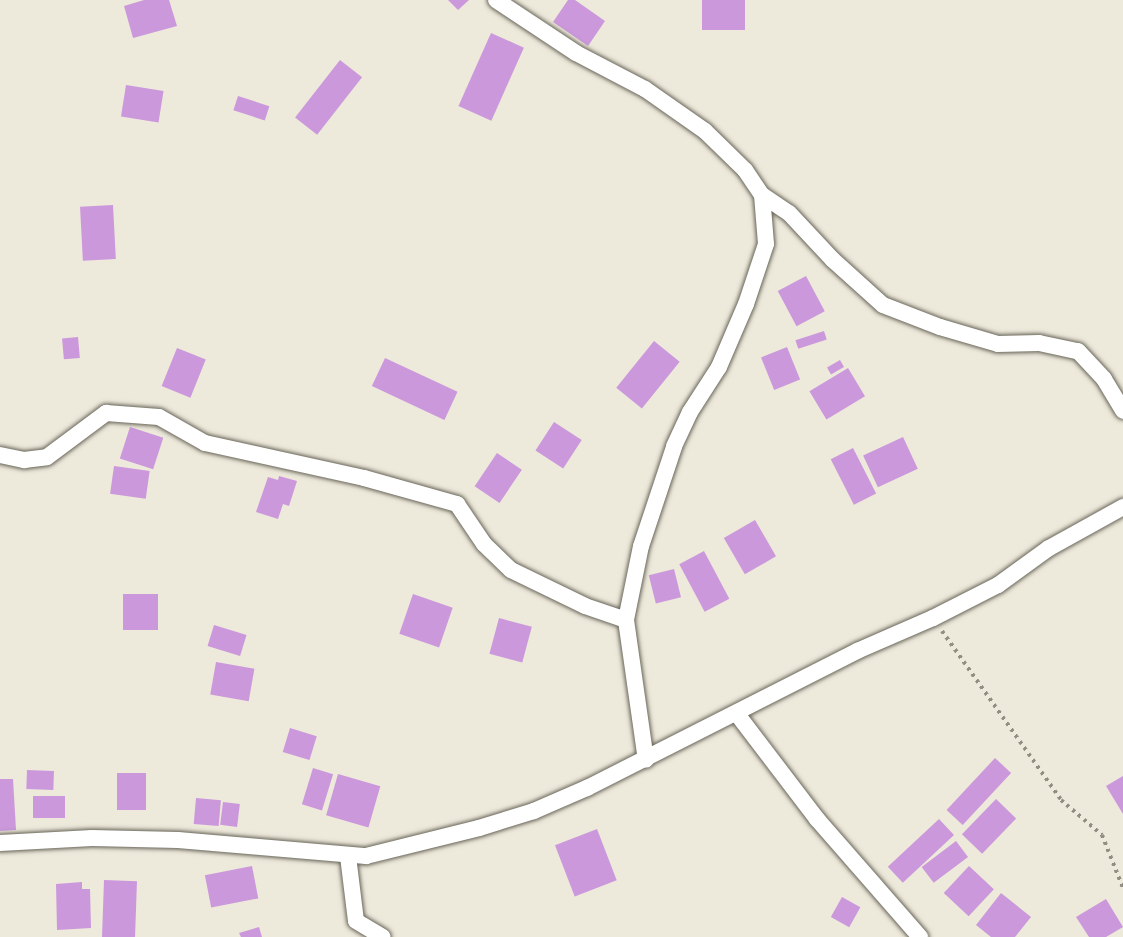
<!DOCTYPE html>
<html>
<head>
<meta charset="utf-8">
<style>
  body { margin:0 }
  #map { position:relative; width:1123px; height:937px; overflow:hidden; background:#ede9db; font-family:Mulish,sans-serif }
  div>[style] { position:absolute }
  .building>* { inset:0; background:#cb98dc; transform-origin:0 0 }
  .path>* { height:4px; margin-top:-2px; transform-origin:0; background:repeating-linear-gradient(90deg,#918e84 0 3px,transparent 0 7.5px) }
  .roads { filter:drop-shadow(0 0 2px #686559) drop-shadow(0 0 2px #686559) }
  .minor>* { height:16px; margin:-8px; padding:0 8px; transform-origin:8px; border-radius:8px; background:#fff }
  span { translate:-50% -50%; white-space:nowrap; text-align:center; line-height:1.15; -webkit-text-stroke:4.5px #fff; paint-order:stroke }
</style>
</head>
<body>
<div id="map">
  <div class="building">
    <i style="clip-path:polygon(144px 0,169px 0,177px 26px,133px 38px,124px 6px)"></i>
    <i style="clip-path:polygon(448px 0,469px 0,458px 10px)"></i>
    <i style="clip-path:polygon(568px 0,575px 0,605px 21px,588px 46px,553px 22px)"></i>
    <i style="left:702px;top:0;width:43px;height:30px"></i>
    <i style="left:491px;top:33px;width:36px;height:80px;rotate:24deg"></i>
    <i style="left:340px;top:60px;width:28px;height:73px;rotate:38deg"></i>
    <i style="left:126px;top:85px;width:38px;height:32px;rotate:9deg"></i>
    <i style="left:238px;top:96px;width:33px;height:15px;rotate:18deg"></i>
    <i style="left:113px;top:205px;width:54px;height:33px;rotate:87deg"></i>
    <i style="left:806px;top:276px;width:40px;height:32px;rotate:62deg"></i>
    <i style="left:824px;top:331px;width:9px;height:30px;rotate:72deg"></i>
    <i style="left:78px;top:337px;width:21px;height:16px;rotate:85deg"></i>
    <i style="left:654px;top:341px;width:33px;height:60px;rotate:39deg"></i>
    <i style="left:787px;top:347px;width:35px;height:28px;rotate:68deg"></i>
    <i style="left:177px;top:348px;width:31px;height:41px;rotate:22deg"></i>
    <i style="left:385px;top:358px;width:80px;height:31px;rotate:25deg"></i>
    <i style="left:840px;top:360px;width:8px;height:15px;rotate:60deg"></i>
    <i style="left:848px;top:368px;width:33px;height:45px;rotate:59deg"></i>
    <i style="left:554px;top:422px;width:33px;height:34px;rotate:33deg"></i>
    <i style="left:130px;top:427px;width:35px;height:33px;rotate:18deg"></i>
    <i style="left:903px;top:437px;width:35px;height:44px;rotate:65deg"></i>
    <i style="left:853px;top:448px;width:51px;height:25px;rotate:63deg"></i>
    <i style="left:497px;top:453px;width:30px;height:40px;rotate:34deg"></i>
    <i style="left:114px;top:466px;width:36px;height:28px;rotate:8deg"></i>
    <i style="clip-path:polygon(279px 476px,297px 481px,289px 506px,283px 504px,278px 519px,256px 512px,268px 477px,278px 480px)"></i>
    <i style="left:755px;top:520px;width:42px;height:36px;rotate:60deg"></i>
    <i style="left:704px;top:551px;width:54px;height:28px;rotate:62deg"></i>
    <i style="left:674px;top:569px;width:29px;height:26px;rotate:76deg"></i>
    <i style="left:123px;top:594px;width:35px;height:36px"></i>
    <i style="left:413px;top:594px;width:42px;height:42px;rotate:19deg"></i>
    <i style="left:499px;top:618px;width:34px;height:37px;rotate:15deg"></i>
    <i style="left:214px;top:625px;width:34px;height:22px;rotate:17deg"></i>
    <i style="left:216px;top:662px;width:39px;height:33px;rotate:10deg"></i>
    <i style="left:290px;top:728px;width:28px;height:25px;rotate:17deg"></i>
    <i style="left:995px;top:758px;width:22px;height:71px;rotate:43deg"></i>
    <i style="left:313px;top:768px;width:21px;height:38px;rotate:17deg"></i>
    <i style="left:27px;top:770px;width:27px;height:19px;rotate:2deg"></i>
    <i style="left:117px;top:773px;width:29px;height:37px"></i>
    <i style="left:338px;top:774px;width:44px;height:43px;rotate:16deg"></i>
    <i style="clip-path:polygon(1123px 776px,1123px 814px,1106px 786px)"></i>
    <i style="clip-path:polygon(0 779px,13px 779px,16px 830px,0 831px)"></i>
    <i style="left:33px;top:796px;width:32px;height:22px"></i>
    <i style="left:196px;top:798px;width:25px;height:26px;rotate:5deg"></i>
    <i style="left:996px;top:799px;width:28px;height:49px;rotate:44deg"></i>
    <i style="left:223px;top:802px;width:17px;height:23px;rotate:7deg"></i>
    <i style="left:939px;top:819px;width:22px;height:70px;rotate:47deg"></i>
    <i style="left:597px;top:829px;width:55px;height:45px;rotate:69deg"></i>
    <i style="left:956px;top:841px;width:20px;height:43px;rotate:53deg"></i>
    <i style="left:252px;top:866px;width:33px;height:48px;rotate:79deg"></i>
    <i style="left:969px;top:866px;width:34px;height:37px;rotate:43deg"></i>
    <i style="left:104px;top:880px;width:33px;height:57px;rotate:2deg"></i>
    <i style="clip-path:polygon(82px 882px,82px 889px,90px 889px,91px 928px,57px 930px,56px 884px)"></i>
    <i style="clip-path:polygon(1001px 893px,1031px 917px,1015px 937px,991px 937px,976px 925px)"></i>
    <i style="left:842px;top:897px;width:21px;height:23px;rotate:29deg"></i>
    <i style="clip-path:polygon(1106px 899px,1123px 927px,1106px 937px,1089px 937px,1076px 917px)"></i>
    <i style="clip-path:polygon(259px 927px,262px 937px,241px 937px,239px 933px)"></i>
  </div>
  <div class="path">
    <i style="left:942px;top:631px;width:207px;rotate:54.8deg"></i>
    <i style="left:1061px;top:800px;width:54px;rotate:40.5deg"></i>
    <i style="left:1102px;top:835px;width:57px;rotate:68.4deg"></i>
  </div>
  <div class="roads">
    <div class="minor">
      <i style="left:496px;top:0;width:96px;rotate:33.5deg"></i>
      <i style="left:576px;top:53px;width:78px;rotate:27.6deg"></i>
      <i style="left:645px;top:89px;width:73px;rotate:35deg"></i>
      <i style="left:705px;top:131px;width:56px;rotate:44.3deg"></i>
      <i style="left:745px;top:170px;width:30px;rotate:56deg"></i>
      <i style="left:762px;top:195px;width:49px;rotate:85.3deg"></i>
      <i style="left:766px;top:244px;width:63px;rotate:108.4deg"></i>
      <i style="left:746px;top:304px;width:69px;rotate:113.2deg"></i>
      <i style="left:719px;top:367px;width:54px;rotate:122.8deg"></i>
      <i style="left:690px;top:412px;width:38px;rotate:115deg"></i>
      <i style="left:674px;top:447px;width:104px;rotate:108.4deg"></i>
      <i style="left:641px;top:546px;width:76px;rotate:101.5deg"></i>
      <i style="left:626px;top:620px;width:141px;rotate:81.9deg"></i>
      <i style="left:762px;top:195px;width:32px;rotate:34deg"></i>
      <i style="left:789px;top:213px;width:64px;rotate:46.9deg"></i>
      <i style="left:833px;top:260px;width:67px;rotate:42deg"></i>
      <i style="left:883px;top:305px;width:61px;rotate:21.1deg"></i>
      <i style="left:940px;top:327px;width:60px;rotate:16.3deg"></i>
      <i style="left:998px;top:344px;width:41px;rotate:-1.4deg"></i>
      <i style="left:1039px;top:343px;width:40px;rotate:12deg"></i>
      <i style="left:1078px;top:351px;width:38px;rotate:47deg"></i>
      <i style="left:1104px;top:379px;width:37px;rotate:59deg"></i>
      <i style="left:0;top:455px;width:25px;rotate:12deg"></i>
      <i style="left:24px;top:460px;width:23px;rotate:-7deg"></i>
      <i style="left:47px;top:457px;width:74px;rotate:-36.7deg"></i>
      <i style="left:106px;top:413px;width:53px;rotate:4.3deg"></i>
      <i style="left:159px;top:417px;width:53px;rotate:29.5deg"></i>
      <i style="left:205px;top:443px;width:163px;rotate:12.4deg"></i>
      <i style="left:364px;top:478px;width:97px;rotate:15.6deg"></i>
      <i style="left:457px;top:504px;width:48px;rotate:56deg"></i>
      <i style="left:484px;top:544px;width:37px;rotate:44deg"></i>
      <i style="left:511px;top:570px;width:82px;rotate:25.9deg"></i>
      <i style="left:585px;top:606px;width:43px;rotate:18.9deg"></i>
      <i style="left:737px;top:714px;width:132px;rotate:52.7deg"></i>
      <i style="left:817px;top:819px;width:157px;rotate:48.9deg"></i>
      <i style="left:0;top:843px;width:92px;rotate:-3.1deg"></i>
      <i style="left:92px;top:838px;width:86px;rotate:1.3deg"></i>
      <i style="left:178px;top:840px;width:189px;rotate:4.9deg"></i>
      <i style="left:366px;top:856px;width:116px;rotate:-13.9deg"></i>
      <i style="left:479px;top:828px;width:58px;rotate:-17.2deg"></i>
      <i style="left:534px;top:811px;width:58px;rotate:-23.5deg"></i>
      <i style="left:587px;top:788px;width:303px;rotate:-26.9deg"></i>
      <i style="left:857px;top:651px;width:83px;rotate:-23.5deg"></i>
      <i style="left:933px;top:618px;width:73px;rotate:-26.9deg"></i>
      <i style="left:998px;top:585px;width:63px;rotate:-36deg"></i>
      <i style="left:1049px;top:548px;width:85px;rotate:-29deg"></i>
      <i style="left:348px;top:856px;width:65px;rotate:83deg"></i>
      <i style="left:356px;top:921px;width:31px;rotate:31deg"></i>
    </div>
  </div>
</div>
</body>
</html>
